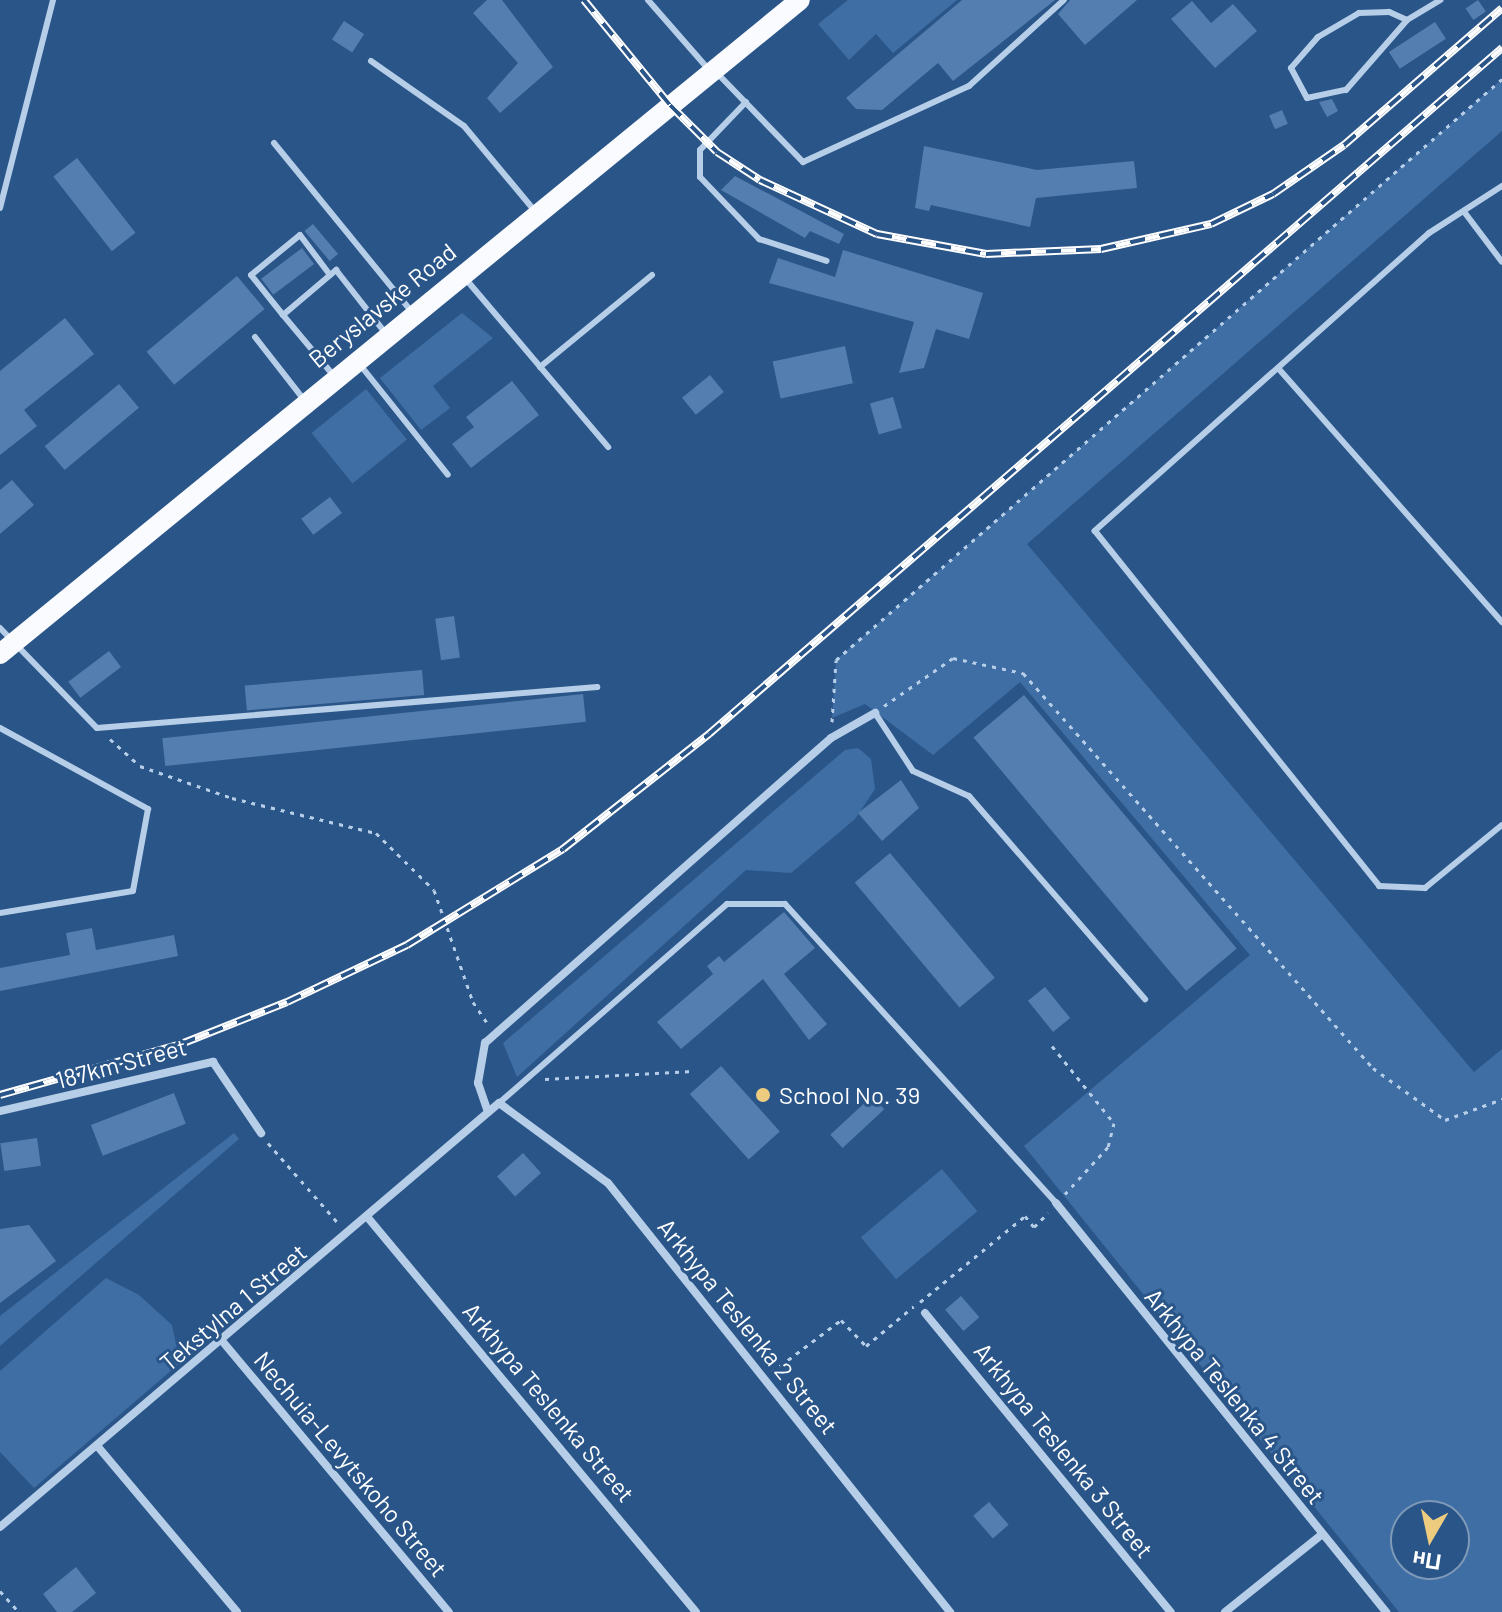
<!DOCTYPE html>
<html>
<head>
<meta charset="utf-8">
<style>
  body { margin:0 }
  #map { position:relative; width:1502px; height:1612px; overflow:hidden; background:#2a5588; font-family:Barlow,sans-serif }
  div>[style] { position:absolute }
  .green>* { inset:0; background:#3f6ea4; transform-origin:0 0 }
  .building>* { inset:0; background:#537eaf; transform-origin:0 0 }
  .path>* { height:3px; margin-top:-1.5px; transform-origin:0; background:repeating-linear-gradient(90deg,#b7cee8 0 4px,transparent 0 10px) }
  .lane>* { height:6px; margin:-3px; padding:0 3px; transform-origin:3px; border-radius:3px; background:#b7cee8 }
  .street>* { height:8px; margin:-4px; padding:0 4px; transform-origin:4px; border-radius:4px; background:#b7cee8 }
  .primary>* { height:20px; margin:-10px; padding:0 10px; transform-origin:10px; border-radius:10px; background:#f9fbfe }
  .rail>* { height:8px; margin-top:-4px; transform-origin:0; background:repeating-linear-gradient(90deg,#2a5588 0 15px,#fff 0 30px); box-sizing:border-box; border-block:2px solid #fff }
  .dots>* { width:22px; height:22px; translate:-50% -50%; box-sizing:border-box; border:4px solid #2a5588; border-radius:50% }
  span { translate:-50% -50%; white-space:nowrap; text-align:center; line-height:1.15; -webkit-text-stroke:6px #2a5588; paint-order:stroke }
  .street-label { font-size:24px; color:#fff }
  .poi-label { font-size:24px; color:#fff }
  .left { translate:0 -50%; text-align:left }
  .north { position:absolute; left:1390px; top:1500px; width:80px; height:80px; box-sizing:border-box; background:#2a5588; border:2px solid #7f99b8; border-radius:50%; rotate:189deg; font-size:22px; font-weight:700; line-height:32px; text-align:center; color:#fff }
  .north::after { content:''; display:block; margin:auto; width:28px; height:36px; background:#eecc7f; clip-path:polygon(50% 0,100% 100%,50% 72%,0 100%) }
</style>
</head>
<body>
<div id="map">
  <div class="green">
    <i style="clip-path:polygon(848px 0,957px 0,893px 53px,876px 34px,849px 60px,818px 24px)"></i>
    <i style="clip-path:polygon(evenodd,1502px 79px,1502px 131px,1027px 544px,1474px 1072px,1502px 1049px,1502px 1612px,1399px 1612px,1024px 1146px,1250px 955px,1020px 682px,933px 755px,865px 704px,832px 718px,836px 660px,1502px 79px,1406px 1516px,1454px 1516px,1454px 1564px,1406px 1564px,1406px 1516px)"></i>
    <i style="clip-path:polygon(462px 313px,493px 338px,433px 386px,450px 408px,421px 430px,380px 378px)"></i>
    <i style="left:366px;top:389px;width:65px;height:70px;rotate:51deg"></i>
    <i style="clip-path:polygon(858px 748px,871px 759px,875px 789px,855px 819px,791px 873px,746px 870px,517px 1077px,503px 1043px,845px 750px)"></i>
    <i style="clip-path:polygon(234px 1133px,239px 1139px,0 1346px,0 1316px)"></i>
    <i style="left:942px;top:1169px;width:55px;height:106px;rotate:50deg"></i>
    <i style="clip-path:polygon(106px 1278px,139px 1295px,172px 1325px,180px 1363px,34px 1488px,0 1452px,0 1371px)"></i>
  </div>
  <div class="building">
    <i style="clip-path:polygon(487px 0,502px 0,553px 67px,500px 113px,487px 98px,518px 63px,473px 13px)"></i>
    <i style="clip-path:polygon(962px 0,1055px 0,953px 81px,938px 63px,882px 110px,856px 109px,846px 98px)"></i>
    <i style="clip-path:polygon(1070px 0,1137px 0,1085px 45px,1058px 14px)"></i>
    <i style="left:1478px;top:0;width:14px;height:15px;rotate:56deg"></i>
    <i style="clip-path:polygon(1192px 1px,1211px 23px,1233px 4px,1257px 31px,1215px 68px,1171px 19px)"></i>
    <i style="left:344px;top:21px;width:24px;height:22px;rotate:33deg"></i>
    <i style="left:1435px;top:22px;width:20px;height:55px;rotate:57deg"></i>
    <i style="clip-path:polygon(1332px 99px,1338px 111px,1327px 117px,1319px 102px)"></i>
    <i style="left:1282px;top:110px;width:15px;height:14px;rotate:67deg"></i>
    <i style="clip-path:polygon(924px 146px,1037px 170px,1134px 161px,1137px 188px,1036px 198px,1030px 227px,931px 205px,929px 211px,915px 208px)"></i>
    <i style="left:77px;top:158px;width:95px;height:30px;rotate:52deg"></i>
    <i style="clip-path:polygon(735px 176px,844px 234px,839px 244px,810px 231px,805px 238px,721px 190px)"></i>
    <i style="left:313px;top:224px;width:39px;height:11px;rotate:50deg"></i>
    <i style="left:302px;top:248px;width:20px;height:51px;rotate:53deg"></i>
    <i style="clip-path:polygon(843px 250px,983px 293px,969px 339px,936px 329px,924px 368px,899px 373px,914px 322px,769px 283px,778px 258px,835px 277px)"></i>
    <i style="left:237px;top:276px;width:43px;height:118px;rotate:50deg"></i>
    <i style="clip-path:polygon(65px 318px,94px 354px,24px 410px,37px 426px,0 455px,0 371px)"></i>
    <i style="left:845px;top:346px;width:38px;height:74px;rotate:78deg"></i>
    <i style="left:710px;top:375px;width:22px;height:36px;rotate:51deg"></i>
    <i style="clip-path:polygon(512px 381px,539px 415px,471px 468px,452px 444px,474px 427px,466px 417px)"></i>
    <i style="left:119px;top:384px;width:31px;height:97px;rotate:50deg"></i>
    <i style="left:893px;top:397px;width:32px;height:24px;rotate:74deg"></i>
    <i style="clip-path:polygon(12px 480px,34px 505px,0 534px,0 490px)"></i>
    <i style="left:330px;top:497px;width:20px;height:36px;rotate:53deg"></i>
    <i style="left:454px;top:616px;width:42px;height:19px;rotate:82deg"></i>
    <i style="left:109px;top:651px;width:20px;height:51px;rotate:53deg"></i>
    <i style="left:422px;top:670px;width:25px;height:178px;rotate:85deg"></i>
    <i style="left:583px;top:694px;width:28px;height:423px;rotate:84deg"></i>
    <i style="left:1024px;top:695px;width:331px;height:66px;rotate:50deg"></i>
    <i style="clip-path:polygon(901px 780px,919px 808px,882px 841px,858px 813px)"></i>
    <i style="left:890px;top:853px;width:163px;height:46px;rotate:50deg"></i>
    <i style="clip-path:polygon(784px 912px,815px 948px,784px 974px,827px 1024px,809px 1040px,763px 979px,681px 1049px,657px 1022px,713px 974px,707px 966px,719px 956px,724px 962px)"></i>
    <i style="clip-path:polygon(92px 928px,96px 950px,174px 935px,178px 956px,0 991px,0 968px,70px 955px,66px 933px)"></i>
    <i style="left:1045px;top:987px;width:40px;height:22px;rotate:51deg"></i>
    <i style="left:721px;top:1066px;width:88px;height:42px;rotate:48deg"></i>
    <i style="left:174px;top:1093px;width:33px;height:89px;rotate:69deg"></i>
    <i style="left:872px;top:1096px;width:18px;height:57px;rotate:47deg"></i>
    <i style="left:37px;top:1138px;width:28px;height:37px;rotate:82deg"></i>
    <i style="left:523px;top:1153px;width:27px;height:35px;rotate:48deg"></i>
    <i style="clip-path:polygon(29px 1225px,56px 1261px,0 1303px,0 1229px)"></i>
    <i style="left:961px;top:1296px;width:28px;height:21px;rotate:49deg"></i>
    <i style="left:989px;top:1502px;width:30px;height:21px;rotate:49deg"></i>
    <i style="clip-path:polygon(76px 1567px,96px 1593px,72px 1612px,57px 1612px,43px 1594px)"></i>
  </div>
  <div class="path">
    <i style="left:884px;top:706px;width:84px;rotate:-34.8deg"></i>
    <i style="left:953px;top:658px;width:72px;rotate:12.1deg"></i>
    <i style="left:1023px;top:673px;width:528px;rotate:48.46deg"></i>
    <i style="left:1373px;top:1068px;width:89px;rotate:35.8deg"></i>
    <i style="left:1445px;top:1120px;width:61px;rotate:-20.2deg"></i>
    <i style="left:832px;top:722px;width:62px;rotate:-86.3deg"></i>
    <i style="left:836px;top:660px;width:884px;rotate:-41.1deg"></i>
    <i style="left:110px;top:739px;width:40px;rotate:42deg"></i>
    <i style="left:140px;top:766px;width:97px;rotate:19.2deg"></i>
    <i style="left:232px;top:798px;width:148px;rotate:13.7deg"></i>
    <i style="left:376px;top:833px;width:81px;rotate:44.5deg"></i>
    <i style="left:434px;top:890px;width:119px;rotate:70.8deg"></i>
    <i style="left:473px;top:1002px;width:27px;rotate:56deg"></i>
    <i style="left:1052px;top:1046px;width:99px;rotate:51.2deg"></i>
    <i style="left:1114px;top:1123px;width:25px;rotate:104deg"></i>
    <i style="left:1108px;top:1147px;width:65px;rotate:132.5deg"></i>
    <i style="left:545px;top:1079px;width:148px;rotate:-3.1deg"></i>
    <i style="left:268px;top:1143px;width:108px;rotate:48.8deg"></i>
    <i style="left:920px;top:1302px;width:136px;rotate:-39.3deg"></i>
    <i style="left:1025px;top:1216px;width:14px;rotate:51deg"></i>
    <i style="left:1034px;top:1227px;width:20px;rotate:-45deg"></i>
    <i style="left:772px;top:1372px;width:86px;rotate:-37deg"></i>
    <i style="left:841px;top:1320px;width:36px;rotate:46deg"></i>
    <i style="left:866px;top:1346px;width:62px;rotate:-39.8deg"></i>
    <i style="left:0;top:1591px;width:28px;rotate:48deg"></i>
  </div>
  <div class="lane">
    <i style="left:648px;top:0;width:93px;rotate:48.9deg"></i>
    <i style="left:1407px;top:20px;width:20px;rotate:-156deg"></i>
    <i style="left:1389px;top:12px;width:30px;rotate:178deg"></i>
    <i style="left:1359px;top:13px;width:48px;rotate:149.7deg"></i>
    <i style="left:1318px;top:37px;width:41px;rotate:131.1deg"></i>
    <i style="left:1291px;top:68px;width:34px;rotate:62deg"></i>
    <i style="left:1307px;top:98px;width:40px;rotate:-12deg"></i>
    <i style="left:1346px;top:90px;width:93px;rotate:-48.9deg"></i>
    <i style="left:1407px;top:20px;width:39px;rotate:-31deg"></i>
    <i style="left:371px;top:61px;width:113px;rotate:35deg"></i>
    <i style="left:464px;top:126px;width:109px;rotate:50.2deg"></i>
    <i style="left:717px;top:73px;width:124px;rotate:46deg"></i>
    <i style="left:803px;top:162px;width:183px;rotate:-24.6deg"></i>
    <i style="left:969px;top:86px;width:128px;rotate:-42.2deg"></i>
    <i style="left:746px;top:102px;width:66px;rotate:133.8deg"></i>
    <i style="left:700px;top:150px;width:27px;rotate:90deg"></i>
    <i style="left:700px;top:177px;width:86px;rotate:46.4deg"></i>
    <i style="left:759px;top:239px;width:71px;rotate:17.9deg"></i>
    <i style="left:274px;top:143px;width:217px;rotate:50.8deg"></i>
    <i style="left:1502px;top:186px;width:87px;rotate:147.2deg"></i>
    <i style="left:1429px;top:233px;width:448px;rotate:138.3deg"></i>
    <i style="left:1095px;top:531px;width:455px;rotate:51.3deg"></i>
    <i style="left:1379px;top:886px;width:46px;rotate:2.5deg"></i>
    <i style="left:1425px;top:888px;width:99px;rotate:-39.3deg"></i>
    <i style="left:0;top:208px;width:215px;rotate:-75.7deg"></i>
    <i style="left:1465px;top:213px;width:61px;rotate:52.9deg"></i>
    <i style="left:464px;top:277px;width:223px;rotate:49.7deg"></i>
    <i style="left:283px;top:315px;width:51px;rotate:-128.7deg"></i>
    <i style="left:251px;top:275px;width:63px;rotate:-39.2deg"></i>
    <i style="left:300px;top:235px;width:50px;rotate:53.1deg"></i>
    <i style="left:255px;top:337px;width:81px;rotate:52deg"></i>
    <i style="left:361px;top:366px;width:139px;rotate:51.4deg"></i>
    <i style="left:540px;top:367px;width:145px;rotate:-39.4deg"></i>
    <i style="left:1278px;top:368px;width:339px;rotate:48.6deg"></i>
    <i style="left:334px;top:376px;width:80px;rotate:-129.9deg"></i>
    <i style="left:283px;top:315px;width:70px;rotate:-40.3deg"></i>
    <i style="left:336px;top:270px;width:83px;rotate:51.9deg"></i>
    <i style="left:0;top:628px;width:139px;rotate:45.9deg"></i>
    <i style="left:97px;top:728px;width:502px;rotate:-4.69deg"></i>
    <i style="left:875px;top:713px;width:69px;rotate:56.8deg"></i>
    <i style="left:913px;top:771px;width:61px;rotate:24.1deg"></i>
    <i style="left:969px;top:796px;width:269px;rotate:49.1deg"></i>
    <i style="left:0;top:728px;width:169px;rotate:28.7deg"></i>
    <i style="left:148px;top:809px;width:83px;rotate:100.4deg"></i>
    <i style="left:133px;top:891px;width:135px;rotate:170.6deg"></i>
    <i style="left:499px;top:1103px;width:303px;rotate:-41.1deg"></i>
    <i style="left:727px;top:904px;width:58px"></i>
    <i style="left:785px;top:904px;width:404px;rotate:47.8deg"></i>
  </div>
  <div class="street">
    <i style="left:0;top:1111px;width:219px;rotate:-13deg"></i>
    <i style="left:213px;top:1062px;width:86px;rotate:55.9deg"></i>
    <i style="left:488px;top:1112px;width:31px;rotate:-109deg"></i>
    <i style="left:478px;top:1083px;width:41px;rotate:-80.1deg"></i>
    <i style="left:485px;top:1043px;width:461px;rotate:-41.4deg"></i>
    <i style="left:831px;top:738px;width:51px;rotate:-29.6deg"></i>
    <i style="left:1056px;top:1203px;width:526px;rotate:51.1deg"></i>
    <i style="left:369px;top:1219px;width:511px;rotate:50.24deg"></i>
    <i style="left:925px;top:1313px;width:387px;rotate:50.6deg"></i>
    <i style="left:223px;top:1342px;width:352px;rotate:50.1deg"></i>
    <i style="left:99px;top:1448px;width:214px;rotate:49.9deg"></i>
    <i style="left:0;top:1527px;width:655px;rotate:-40.35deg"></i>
    <i style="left:499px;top:1103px;width:135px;rotate:36.3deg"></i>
    <i style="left:608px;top:1183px;width:549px;rotate:51.44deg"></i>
    <i style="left:1225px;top:1612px;width:123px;rotate:-38.7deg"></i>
  </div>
  <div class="primary">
    <i style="left:0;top:654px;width:1033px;rotate:-39.27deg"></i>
  </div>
  <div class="rail">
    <i style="left:584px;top:0;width:136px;rotate:50.7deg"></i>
    <i style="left:670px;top:105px;width:66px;rotate:45deg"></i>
    <i style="left:717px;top:152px;width:51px;rotate:33.1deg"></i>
    <i style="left:760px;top:180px;width:129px;rotate:24.8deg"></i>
    <i style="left:877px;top:234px;width:111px;rotate:10.4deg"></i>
    <i style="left:986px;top:254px;width:115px;rotate:-2.5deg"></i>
    <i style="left:1101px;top:249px;width:113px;rotate:-12.8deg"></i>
    <i style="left:1211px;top:224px;width:69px;rotate:-25.8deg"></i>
    <i style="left:1273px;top:194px;width:86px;rotate:-34.6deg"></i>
    <i style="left:1344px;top:145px;width:209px;rotate:-40.9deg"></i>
    <i style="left:0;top:1095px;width:188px;rotate:-15.7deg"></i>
    <i style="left:181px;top:1044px;width:114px;rotate:-21.6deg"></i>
    <i style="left:287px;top:1002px;width:133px;rotate:-25.4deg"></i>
    <i style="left:407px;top:945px;width:183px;rotate:-31.6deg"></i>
    <i style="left:563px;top:849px;width:186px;rotate:-38.2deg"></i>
    <i style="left:709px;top:734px;width:1049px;rotate:-40.86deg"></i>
  </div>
  <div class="dots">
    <i style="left:763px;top:1095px;background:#eecc7f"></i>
  </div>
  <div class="street-label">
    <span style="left:382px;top:305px;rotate:-39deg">Beryslavske Road</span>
    <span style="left:121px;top:1063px;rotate:-15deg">187km Street</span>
    <span style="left:233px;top:1307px;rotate:-40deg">Tekstylna 1 Street</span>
    <span style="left:748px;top:1326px;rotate:51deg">Arkhypa Teslenka 2 Street</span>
    <span style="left:1235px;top:1396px;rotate:51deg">Arkhypa Teslenka 4 Street</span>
    <span style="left:549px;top:1402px;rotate:50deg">Arkhypa Teslenka Street</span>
    <span style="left:1064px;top:1450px;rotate:51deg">Arkhypa Teslenka 3 Street</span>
    <span style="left:351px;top:1464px;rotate:50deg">Nechuia-Levytskoho Street</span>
  </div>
  <div class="poi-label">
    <span class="left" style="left:779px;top:1095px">School No. 39</span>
  </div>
  <div class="north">Пн</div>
</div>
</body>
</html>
